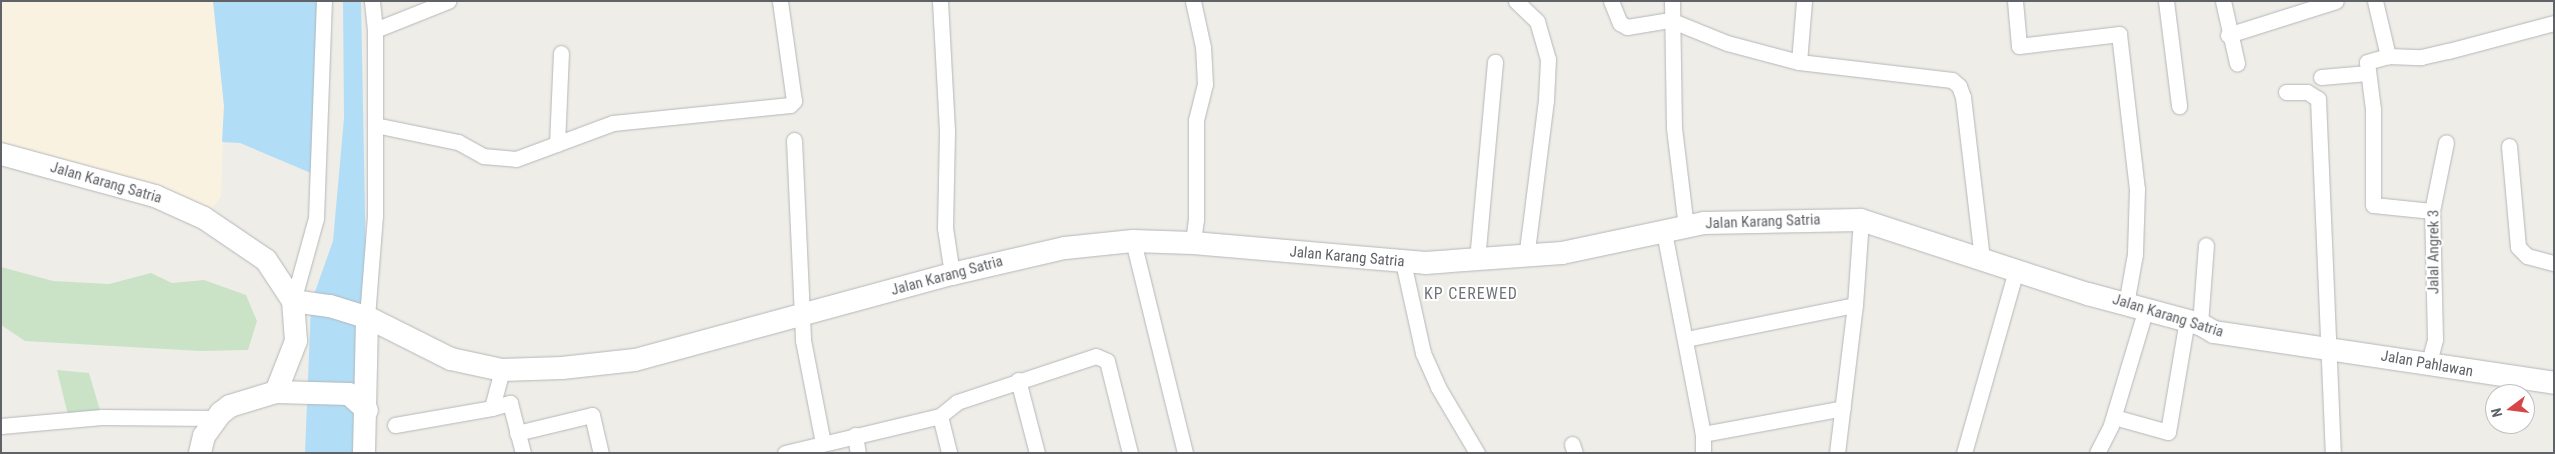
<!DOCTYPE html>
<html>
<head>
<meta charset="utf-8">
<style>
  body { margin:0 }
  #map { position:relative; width:2555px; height:454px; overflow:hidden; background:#efede7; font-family:"Roboto Condensed",sans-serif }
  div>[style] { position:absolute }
  .commercial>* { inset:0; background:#faf2e1 }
  .green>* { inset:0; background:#cae3c7 }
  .water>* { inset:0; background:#b1def6 }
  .roads { filter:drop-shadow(0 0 1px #b4b7ba) drop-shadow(0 0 1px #b4b7ba) }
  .street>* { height:15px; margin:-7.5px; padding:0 7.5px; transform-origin:7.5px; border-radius:7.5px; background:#fff }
  .secondary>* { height:22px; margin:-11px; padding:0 11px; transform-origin:11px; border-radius:11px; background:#fff }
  span { translate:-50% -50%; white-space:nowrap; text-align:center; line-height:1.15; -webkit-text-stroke:4px #fff; paint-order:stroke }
  .street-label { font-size:15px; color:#5f6266 }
  .neighbourhood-label { font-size:16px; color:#707478; letter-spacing:1px }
  .frame { position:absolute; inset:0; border:2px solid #5f6266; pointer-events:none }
  .north { position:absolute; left:2485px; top:384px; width:50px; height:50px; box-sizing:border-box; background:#fff; border:1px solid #bfc0c2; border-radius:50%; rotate:255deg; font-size:14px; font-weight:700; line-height:20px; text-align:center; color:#5f6266 }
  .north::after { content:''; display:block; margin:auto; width:18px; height:22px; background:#d64649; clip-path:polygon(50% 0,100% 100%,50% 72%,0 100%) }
</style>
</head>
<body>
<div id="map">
  <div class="commercial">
    <i style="clip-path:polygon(1px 1px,213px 1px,224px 106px,221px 197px,204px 218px,1px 154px)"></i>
  </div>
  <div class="green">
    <i style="clip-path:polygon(1px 267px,53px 281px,109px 284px,151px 273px,172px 283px,204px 280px,246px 295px,257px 321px,248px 350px,200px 351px,25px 341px,1px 325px)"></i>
    <i style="clip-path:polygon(57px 370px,89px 373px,102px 417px,69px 419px)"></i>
  </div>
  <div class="water">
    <i style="clip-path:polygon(213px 1px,324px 1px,318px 176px,240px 143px,222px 142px,224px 106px)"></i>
    <i style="clip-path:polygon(343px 1px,361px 1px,367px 317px,364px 453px,305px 453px,311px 303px,333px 241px,344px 118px)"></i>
  </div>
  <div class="roads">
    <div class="street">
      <i style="left:940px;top:1px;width:131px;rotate:86.9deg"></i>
      <i style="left:947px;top:132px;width:96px;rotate:91.2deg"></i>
      <i style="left:945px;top:228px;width:47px;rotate:81.3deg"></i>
      <i style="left:1516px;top:1px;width:29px;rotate:44deg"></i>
      <i style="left:1537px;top:21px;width:40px;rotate:74deg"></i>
      <i style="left:1548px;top:59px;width:41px;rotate:92.8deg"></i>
      <i style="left:1546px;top:100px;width:159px;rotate:97.2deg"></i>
      <i style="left:1611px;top:1px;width:24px;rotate:68deg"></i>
      <i style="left:1620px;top:23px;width:8px;rotate:30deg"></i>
      <i style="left:1627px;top:27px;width:44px;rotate:-9.2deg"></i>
      <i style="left:1670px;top:20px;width:61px;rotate:22deg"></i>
      <i style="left:1727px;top:43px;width:74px;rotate:14.8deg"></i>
      <i style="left:1799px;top:62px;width:154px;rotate:6.7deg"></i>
      <i style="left:1952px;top:80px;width:9px;rotate:41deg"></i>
      <i style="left:1959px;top:86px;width:12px;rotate:70deg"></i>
      <i style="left:1963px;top:97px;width:163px;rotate:83.3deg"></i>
      <i style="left:1672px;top:1px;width:127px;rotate:89.1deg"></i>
      <i style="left:1674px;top:128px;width:100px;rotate:83.1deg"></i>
      <i style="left:2015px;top:1px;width:45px;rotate:84.9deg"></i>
      <i style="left:2019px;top:46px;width:101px;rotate:-6.8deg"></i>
      <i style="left:2119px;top:34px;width:156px;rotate:83.4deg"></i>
      <i style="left:2137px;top:189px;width:65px;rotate:91.8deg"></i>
      <i style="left:2135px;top:254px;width:51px;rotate:100.2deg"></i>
      <i style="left:2166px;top:1px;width:106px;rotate:82.9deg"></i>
      <i style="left:2223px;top:1px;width:64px;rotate:77.3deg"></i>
      <i style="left:2375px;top:1px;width:57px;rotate:76.7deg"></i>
      <i style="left:375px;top:30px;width:79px;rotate:-21.7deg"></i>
      <i style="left:2228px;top:35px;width:113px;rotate:-17.5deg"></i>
      <i style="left:1799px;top:62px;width:61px;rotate:-85.3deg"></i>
      <i style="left:2321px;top:77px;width:47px;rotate:-4.9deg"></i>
      <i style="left:2286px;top:92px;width:21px"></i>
      <i style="left:2307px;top:92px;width:13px;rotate:32deg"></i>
      <i style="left:2318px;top:99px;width:354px;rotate:87.6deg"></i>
      <i style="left:375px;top:125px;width:85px;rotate:11.6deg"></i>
      <i style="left:458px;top:142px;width:29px;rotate:29deg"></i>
      <i style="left:483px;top:156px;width:33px;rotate:5deg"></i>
      <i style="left:516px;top:159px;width:103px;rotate:-20.4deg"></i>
      <i style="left:613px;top:123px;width:178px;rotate:-5.8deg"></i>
      <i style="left:790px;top:105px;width:6px;rotate:-45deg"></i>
      <i style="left:794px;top:101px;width:101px;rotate:-98deg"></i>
      <i style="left:794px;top:140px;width:200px;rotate:87.4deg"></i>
      <i style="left:803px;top:340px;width:105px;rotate:79deg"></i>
      <i style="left:557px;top:144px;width:91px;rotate:-87.5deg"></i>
      <i style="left:2509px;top:146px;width:101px;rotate:84.9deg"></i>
      <i style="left:2518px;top:247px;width:13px;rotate:45deg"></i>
      <i style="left:2527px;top:256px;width:28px;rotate:15deg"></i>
      <i style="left:2432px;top:211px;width:59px;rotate:-174.2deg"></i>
      <i style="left:2373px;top:205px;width:96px;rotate:-90deg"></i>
      <i style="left:2373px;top:109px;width:47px;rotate:-97.3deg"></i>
      <i style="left:2367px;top:62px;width:22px;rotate:-16deg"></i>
      <i style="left:2388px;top:56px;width:33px;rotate:2deg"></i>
      <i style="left:2421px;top:57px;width:28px;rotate:-13deg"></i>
      <i style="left:2448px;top:51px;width:110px;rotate:-14.8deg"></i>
      <i style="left:1664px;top:232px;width:206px;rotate:79.1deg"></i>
      <i style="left:1703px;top:434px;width:19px;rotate:90deg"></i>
      <i style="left:1133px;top:241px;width:218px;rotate:76.2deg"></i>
      <i style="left:1193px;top:243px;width:23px;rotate:-83deg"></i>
      <i style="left:1196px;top:220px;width:100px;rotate:-90deg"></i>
      <i style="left:1196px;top:120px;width:37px;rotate:-76deg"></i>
      <i style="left:1205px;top:84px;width:37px;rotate:-93deg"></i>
      <i style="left:1203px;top:47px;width:47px;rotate:-102.3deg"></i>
      <i style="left:1477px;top:260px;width:199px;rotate:-84.8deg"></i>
      <i style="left:1403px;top:262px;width:93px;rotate:77.6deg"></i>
      <i style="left:1423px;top:353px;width:37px;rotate:66deg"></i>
      <i style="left:1438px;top:387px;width:77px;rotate:59.4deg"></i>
      <i style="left:293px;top:301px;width:86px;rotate:-74.5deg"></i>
      <i style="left:316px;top:218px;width:217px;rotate:-87.9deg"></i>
      <i style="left:367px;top:317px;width:102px;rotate:-85.5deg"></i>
      <i style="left:375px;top:215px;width:185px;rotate:-90deg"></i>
      <i style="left:375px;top:30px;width:29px;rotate:-96deg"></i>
      <i style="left:2200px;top:324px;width:79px;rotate:-85.7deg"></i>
      <i style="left:1686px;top:339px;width:172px;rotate:-11.4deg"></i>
      <i style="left:2429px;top:362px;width:24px;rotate:-75deg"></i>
      <i style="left:2435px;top:339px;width:128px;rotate:-91.3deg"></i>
      <i style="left:2432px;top:211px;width:70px;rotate:-78.5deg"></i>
      <i style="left:502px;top:370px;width:39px;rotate:105deg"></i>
      <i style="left:492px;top:408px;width:19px;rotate:-16deg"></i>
      <i style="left:510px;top:403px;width:52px;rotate:75.4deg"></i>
      <i style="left:1018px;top:380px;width:75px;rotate:75.4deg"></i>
      <i style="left:940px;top:416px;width:38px;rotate:76deg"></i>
      <i style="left:2114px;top:417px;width:56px;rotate:15.5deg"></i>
      <i style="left:2168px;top:432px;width:114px;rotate:-80.4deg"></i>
      <i style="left:395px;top:425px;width:98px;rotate:-9.9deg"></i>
      <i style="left:1px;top:426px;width:101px;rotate:-5.1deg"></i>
      <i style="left:102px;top:417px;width:113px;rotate:0.5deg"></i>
      <i style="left:517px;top:433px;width:77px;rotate:-13.5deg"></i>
      <i style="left:592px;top:415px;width:39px;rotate:77deg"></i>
      <i style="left:1703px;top:434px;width:142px;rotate:-10.5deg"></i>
      <i style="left:855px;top:435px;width:18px;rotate:81deg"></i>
      <i style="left:1572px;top:444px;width:9px;rotate:72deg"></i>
      <i style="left:785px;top:453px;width:159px;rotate:-13.4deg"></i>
      <i style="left:940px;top:416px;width:22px;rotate:-39deg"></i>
      <i style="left:957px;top:402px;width:146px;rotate:-18.3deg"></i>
      <i style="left:1096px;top:356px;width:12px;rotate:24deg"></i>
      <i style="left:1107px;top:361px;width:95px;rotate:76deg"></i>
      <i style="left:1837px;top:453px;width:149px;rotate:-83.1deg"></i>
      <i style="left:1855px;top:305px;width:85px;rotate:-86deg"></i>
      <i style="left:1964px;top:453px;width:190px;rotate:-74.1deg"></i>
      <i style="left:2097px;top:453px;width:31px;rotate:-63deg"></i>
      <i style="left:2111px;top:425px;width:122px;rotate:-73.3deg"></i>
    </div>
    <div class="secondary">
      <i style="left:1px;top:154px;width:160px;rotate:15.3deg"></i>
      <i style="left:155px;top:196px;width:54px;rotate:24.2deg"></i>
      <i style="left:204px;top:218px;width:75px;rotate:34.1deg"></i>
      <i style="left:266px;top:260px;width:49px;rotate:56.6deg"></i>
      <i style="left:293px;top:301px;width:40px;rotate:85.7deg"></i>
      <i style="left:296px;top:341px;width:55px;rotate:111.4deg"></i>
      <i style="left:293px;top:301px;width:37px;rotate:8deg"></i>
      <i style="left:330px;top:306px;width:39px;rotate:17deg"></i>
      <i style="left:367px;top:317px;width:94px;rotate:26.6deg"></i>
      <i style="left:451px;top:359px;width:52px;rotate:12.2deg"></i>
      <i style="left:502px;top:370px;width:60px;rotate:-1.9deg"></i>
      <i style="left:562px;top:368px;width:73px;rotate:-6.3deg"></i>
      <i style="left:635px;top:360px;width:328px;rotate:-15.2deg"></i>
      <i style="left:952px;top:274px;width:116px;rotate:-13deg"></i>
      <i style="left:1065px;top:248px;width:68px;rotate:-5.9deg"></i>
      <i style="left:1133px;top:241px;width:60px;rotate:1.9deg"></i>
      <i style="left:1193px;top:243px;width:233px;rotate:4.9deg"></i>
      <i style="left:1425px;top:263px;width:137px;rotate:-4.2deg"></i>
      <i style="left:1562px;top:253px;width:145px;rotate:-11.9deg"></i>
      <i style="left:1704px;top:223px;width:157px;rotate:-1.1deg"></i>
      <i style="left:1861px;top:220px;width:239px;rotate:18.1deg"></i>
      <i style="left:2088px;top:294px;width:116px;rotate:15deg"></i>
      <i style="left:2200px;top:324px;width:16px;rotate:30deg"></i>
      <i style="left:2214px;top:332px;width:344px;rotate:8.5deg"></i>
      <i style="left:200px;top:453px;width:17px;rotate:-77deg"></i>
      <i style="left:204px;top:436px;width:29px;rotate:-54deg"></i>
      <i style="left:221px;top:413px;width:11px;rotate:-38deg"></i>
      <i style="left:230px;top:406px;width:48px;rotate:-16.9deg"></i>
      <i style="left:276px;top:392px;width:73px;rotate:1.6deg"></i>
      <i style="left:349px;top:394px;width:24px;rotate:42deg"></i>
      <i style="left:364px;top:453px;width:136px;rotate:-88.7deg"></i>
    </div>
  </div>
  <div class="street-label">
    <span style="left:106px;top:183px;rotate:16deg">Jalan Karang Satria</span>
    <span style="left:1763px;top:222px;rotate:-2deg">Jalan Karang Satria</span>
    <span style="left:2434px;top:252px;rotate:-90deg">Jalal Angrek 3</span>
    <span style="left:1347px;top:257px;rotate:5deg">Jalan Karang Satria</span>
    <span style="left:947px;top:276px;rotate:-15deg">Jalan Karang Satria</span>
    <span style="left:2168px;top:316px;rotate:17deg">Jalan Karang Satria</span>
    <span style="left:2427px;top:364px;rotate:10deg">Jalan Pahlawan</span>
  </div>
  <div class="neighbourhood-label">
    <span style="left:1471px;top:294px">KP CEREWED</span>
  </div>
  <div class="frame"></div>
  <div class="north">N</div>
</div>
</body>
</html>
